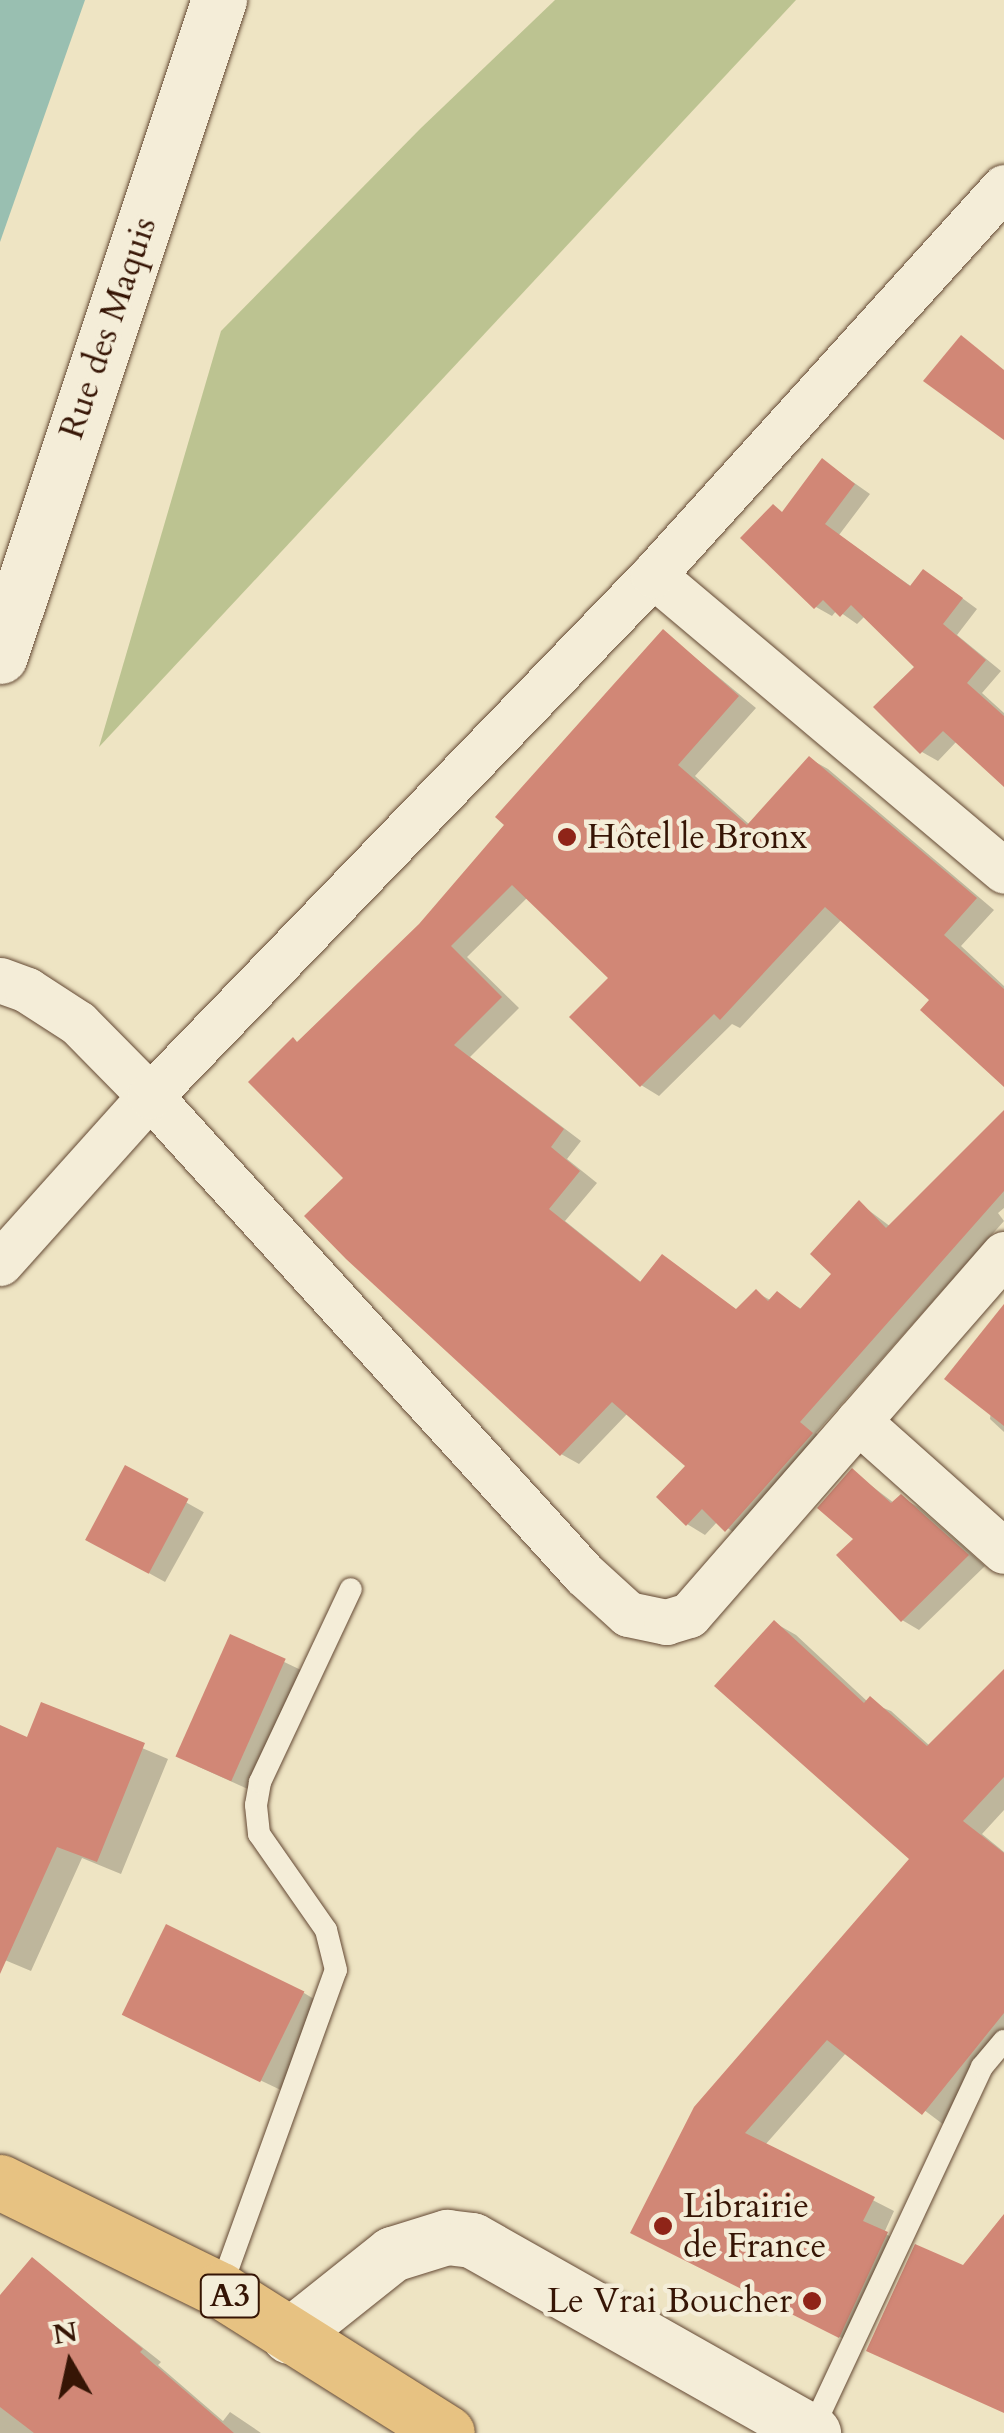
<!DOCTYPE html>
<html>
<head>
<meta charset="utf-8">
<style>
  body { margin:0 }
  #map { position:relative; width:1004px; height:2433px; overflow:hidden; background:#eee4c3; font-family:Cardo,serif }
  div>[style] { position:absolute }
  .green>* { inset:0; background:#bcc391 }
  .water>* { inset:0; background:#99bfb1 }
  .shadow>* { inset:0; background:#0003; transform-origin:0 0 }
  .building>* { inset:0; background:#d18776; transform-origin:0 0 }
  .roads { filter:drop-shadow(0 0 2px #644934) drop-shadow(0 0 2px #644934) }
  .lane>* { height:22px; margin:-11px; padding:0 11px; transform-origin:11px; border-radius:11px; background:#f4edd8 }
  .street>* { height:45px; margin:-22.5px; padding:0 22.5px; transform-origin:22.5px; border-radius:22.5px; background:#f4edd8 }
  .secondary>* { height:55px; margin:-27.5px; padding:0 27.5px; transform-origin:27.5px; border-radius:27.5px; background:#f4edd8 }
  .highway>* { height:55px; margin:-27.5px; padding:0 27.5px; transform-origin:27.5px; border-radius:27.5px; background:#e7c282 }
  .dots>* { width:28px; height:28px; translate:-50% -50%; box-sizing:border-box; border:5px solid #f4edd8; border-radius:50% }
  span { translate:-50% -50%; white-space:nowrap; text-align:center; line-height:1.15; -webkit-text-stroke:9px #f4edd8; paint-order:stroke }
  .shield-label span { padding:2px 8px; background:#f4edd8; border:2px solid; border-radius:8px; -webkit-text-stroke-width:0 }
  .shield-label { font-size:32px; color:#361505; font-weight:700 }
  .street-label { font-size:35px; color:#361505 }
  .poi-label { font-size:35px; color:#361505 }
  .left { translate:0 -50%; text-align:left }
  .right { translate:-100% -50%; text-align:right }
  .north { position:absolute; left:20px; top:2313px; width:100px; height:100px; -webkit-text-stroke:8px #f4edd8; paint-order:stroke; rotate:351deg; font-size:28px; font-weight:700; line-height:40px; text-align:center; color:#361505 }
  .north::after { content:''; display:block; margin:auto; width:35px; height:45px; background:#361505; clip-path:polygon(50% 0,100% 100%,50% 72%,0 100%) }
</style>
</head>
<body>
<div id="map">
  <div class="green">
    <i style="clip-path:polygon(555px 0,796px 0,99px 747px,221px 331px,421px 128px)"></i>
  </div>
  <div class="water">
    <i style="clip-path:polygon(0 0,85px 0,0 242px)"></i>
  </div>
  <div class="shadow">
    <i style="clip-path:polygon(823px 461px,870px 494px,839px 535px,912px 587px,939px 581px,977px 609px,957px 635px,1001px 671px,982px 693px,1004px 713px,1004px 783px,957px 741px,938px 761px,922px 752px,918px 667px,866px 615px,857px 624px,837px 610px,832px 616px,816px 607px,784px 513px)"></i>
    <i style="clip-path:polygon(664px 632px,756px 708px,695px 776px,751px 826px,810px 759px,828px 769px,994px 910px,961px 946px,1004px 986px,1004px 1084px,932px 1000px,842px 919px,740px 1028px,732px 1024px,659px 1096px,641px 1085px,612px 978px,528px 897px,467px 957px,519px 1008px,470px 1057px,581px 1141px,567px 1159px,597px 1183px,565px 1221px,642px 1283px,662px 1257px,738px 1311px,756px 1292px,772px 1301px,777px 1294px,803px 1310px,834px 1274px,859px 1203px,891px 1227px,1004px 1128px,1004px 1208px,998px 1213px,1004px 1221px,816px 1433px,829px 1445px,744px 1540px,718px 1521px,705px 1535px,687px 1524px,689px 1466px,628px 1413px,579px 1464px,561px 1454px,347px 1178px,298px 1044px,421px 926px)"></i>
    <i style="clip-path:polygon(1004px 1308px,1004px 1432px,990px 1419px)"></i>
    <i style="left:126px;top:1469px;width:89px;height:80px;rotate:29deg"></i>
    <i style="clip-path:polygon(852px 1471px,894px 1503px,901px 1497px,918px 1507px,985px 1566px,919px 1630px,902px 1620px,857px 1539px)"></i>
    <i style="clip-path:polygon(775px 1623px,796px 1635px,868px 1702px,891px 1711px,930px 1746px,1004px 1672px,1004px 1810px,982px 1834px,1004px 1852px,1004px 2050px,944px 2125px,847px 2052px,765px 2145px,894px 2211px,884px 2233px,907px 2246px,860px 2347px,654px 2244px,913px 1859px)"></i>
    <i style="clip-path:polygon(232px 1637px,303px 1671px,250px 1790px,197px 1766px)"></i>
    <i style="clip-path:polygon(43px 1706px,168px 1759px,121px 1874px,82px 1858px,31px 1971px,0 1958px,0 1728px,28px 1740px)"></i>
    <i style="clip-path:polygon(304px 1993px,329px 2008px,287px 2093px,149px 2027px)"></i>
    <i style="clip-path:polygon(32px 2260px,161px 2362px,158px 2365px,223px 2421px,230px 2412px,261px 2433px,0 2433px,0 2299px)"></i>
  </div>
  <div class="building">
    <i style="clip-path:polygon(961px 335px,1004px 370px,1004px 440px,923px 381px)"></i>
    <i style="clip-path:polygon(822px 458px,855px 484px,825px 524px,910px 586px,923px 569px,963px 598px,943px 624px,986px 660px,967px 683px,1004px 716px,1004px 787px,943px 731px,920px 754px,873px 707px,914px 667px,851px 605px,840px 617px,823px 600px,814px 609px,740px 538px,773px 504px,782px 512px)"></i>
    <i style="clip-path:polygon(663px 629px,739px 696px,678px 765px,747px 825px,809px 756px,977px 898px,944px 935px,1004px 989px,1004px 1087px,920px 1010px,929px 1000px,825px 907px,720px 1020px,714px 1014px,640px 1087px,569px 1017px,608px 978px,512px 885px,451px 946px,502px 997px,454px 1045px,564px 1129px,551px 1147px,580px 1171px,549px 1209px,640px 1282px,662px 1254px,736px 1309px,756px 1289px,768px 1301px,777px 1291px,800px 1309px,831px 1274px,810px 1254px,859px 1200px,886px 1228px,1004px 1110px,1004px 1191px,800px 1422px,813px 1433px,725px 1532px,702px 1509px,686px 1526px,656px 1497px,685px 1466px,612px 1402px,560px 1456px,346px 1259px,304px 1216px,343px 1178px,248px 1082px,293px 1037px,297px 1042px,419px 924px,504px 825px,495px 817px)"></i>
    <i style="clip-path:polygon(1004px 1304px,1004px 1426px,944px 1379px)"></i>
    <i style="left:125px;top:1465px;width:72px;height:85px;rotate:28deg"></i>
    <i style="clip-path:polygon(852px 1468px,891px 1503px,901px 1494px,969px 1555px,901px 1622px,836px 1555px,853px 1539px,817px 1508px)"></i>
    <i style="clip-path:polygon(774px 1620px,864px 1703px,870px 1696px,927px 1746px,1004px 1669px,1004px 1777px,963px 1821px,1004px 1853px,1004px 2013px,922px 2115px,827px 2040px,745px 2133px,875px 2197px,863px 2221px,888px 2232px,839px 2338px,630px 2233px,694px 2107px,909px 1859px,714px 1686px)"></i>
    <i style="left:230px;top:1634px;width:61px;height:134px;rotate:24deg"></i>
    <i style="clip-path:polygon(41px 1702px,145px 1743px,97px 1862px,57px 1847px,0 1974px,0 1725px,27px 1737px)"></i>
    <i style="left:166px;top:1924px;width:154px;height:101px;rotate:26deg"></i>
    <i style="clip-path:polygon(1004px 2214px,1004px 2413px,866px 2351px,915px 2244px,963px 2265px)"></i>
    <i style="clip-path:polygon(32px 2257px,143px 2349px,140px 2352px,234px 2433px,34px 2433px,0 2407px,0 2295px)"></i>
  </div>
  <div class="roads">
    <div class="lane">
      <i style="left:220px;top:2290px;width:340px;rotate:-70.1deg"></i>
      <i style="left:336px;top:1970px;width:41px;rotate:-104deg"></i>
      <i style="left:326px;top:1930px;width:117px;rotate:-124.9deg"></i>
      <i style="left:259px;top:1834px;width:29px;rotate:-96deg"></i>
      <i style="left:256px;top:1805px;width:23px;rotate:-80deg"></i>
      <i style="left:260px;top:1782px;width:213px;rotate:-64.8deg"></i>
      <i style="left:811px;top:2432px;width:403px;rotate:-64.9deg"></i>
      <i style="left:982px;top:2067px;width:34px;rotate:-50deg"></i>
    </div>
    <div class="street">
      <i style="left:653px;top:575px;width:459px;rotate:40.1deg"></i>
      <i style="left:0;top:980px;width:29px;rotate:20deg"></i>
      <i style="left:27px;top:990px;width:61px;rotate:32.9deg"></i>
      <i style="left:78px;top:1023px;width:103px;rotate:45.4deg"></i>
      <i style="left:150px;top:1096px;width:646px;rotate:47.76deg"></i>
      <i style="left:584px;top:1574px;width:59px;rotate:42.3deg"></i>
      <i style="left:628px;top:1614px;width:39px;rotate:12deg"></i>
      <i style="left:666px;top:1622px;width:24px;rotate:-17deg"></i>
      <i style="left:689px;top:1615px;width:479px;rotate:-48.9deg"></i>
      <i style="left:0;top:1263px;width:224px;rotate:-48.1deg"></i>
      <i style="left:150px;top:1096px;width:724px;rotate:-46.01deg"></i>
      <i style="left:653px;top:575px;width:523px;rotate:-47.87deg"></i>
      <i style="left:858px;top:1421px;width:195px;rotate:41.7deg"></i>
    </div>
    <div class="secondary">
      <i style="left:0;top:656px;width:692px;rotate:-71.54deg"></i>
      <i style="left:289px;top:2336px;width:132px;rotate:-38.5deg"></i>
      <i style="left:392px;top:2254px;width:58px;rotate:-17.2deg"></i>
      <i style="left:447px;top:2237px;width:25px;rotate:7deg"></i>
      <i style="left:472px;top:2240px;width:392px;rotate:29.5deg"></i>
    </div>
    <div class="highway">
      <i style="left:0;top:2182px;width:245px;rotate:26.1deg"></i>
      <i style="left:220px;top:2290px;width:268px;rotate:32.2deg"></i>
    </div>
  </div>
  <div class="dots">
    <i style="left:567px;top:837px;background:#8f2418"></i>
    <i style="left:663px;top:2226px;background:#8f2418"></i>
    <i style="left:812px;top:2301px;background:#8f2418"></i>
  </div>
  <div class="shield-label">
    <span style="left:230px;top:2296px">A3</span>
  </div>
  <div class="street-label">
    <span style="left:108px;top:328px;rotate:-71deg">Rue des Maquis</span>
  </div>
  <div class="poi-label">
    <span class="left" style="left:587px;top:837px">Hôtel le Bronx</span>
    <span class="left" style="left:683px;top:2226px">Librairie<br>de France</span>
    <span class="right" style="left:792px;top:2301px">Le Vrai Boucher</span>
  </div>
  <div class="north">N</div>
</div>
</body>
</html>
